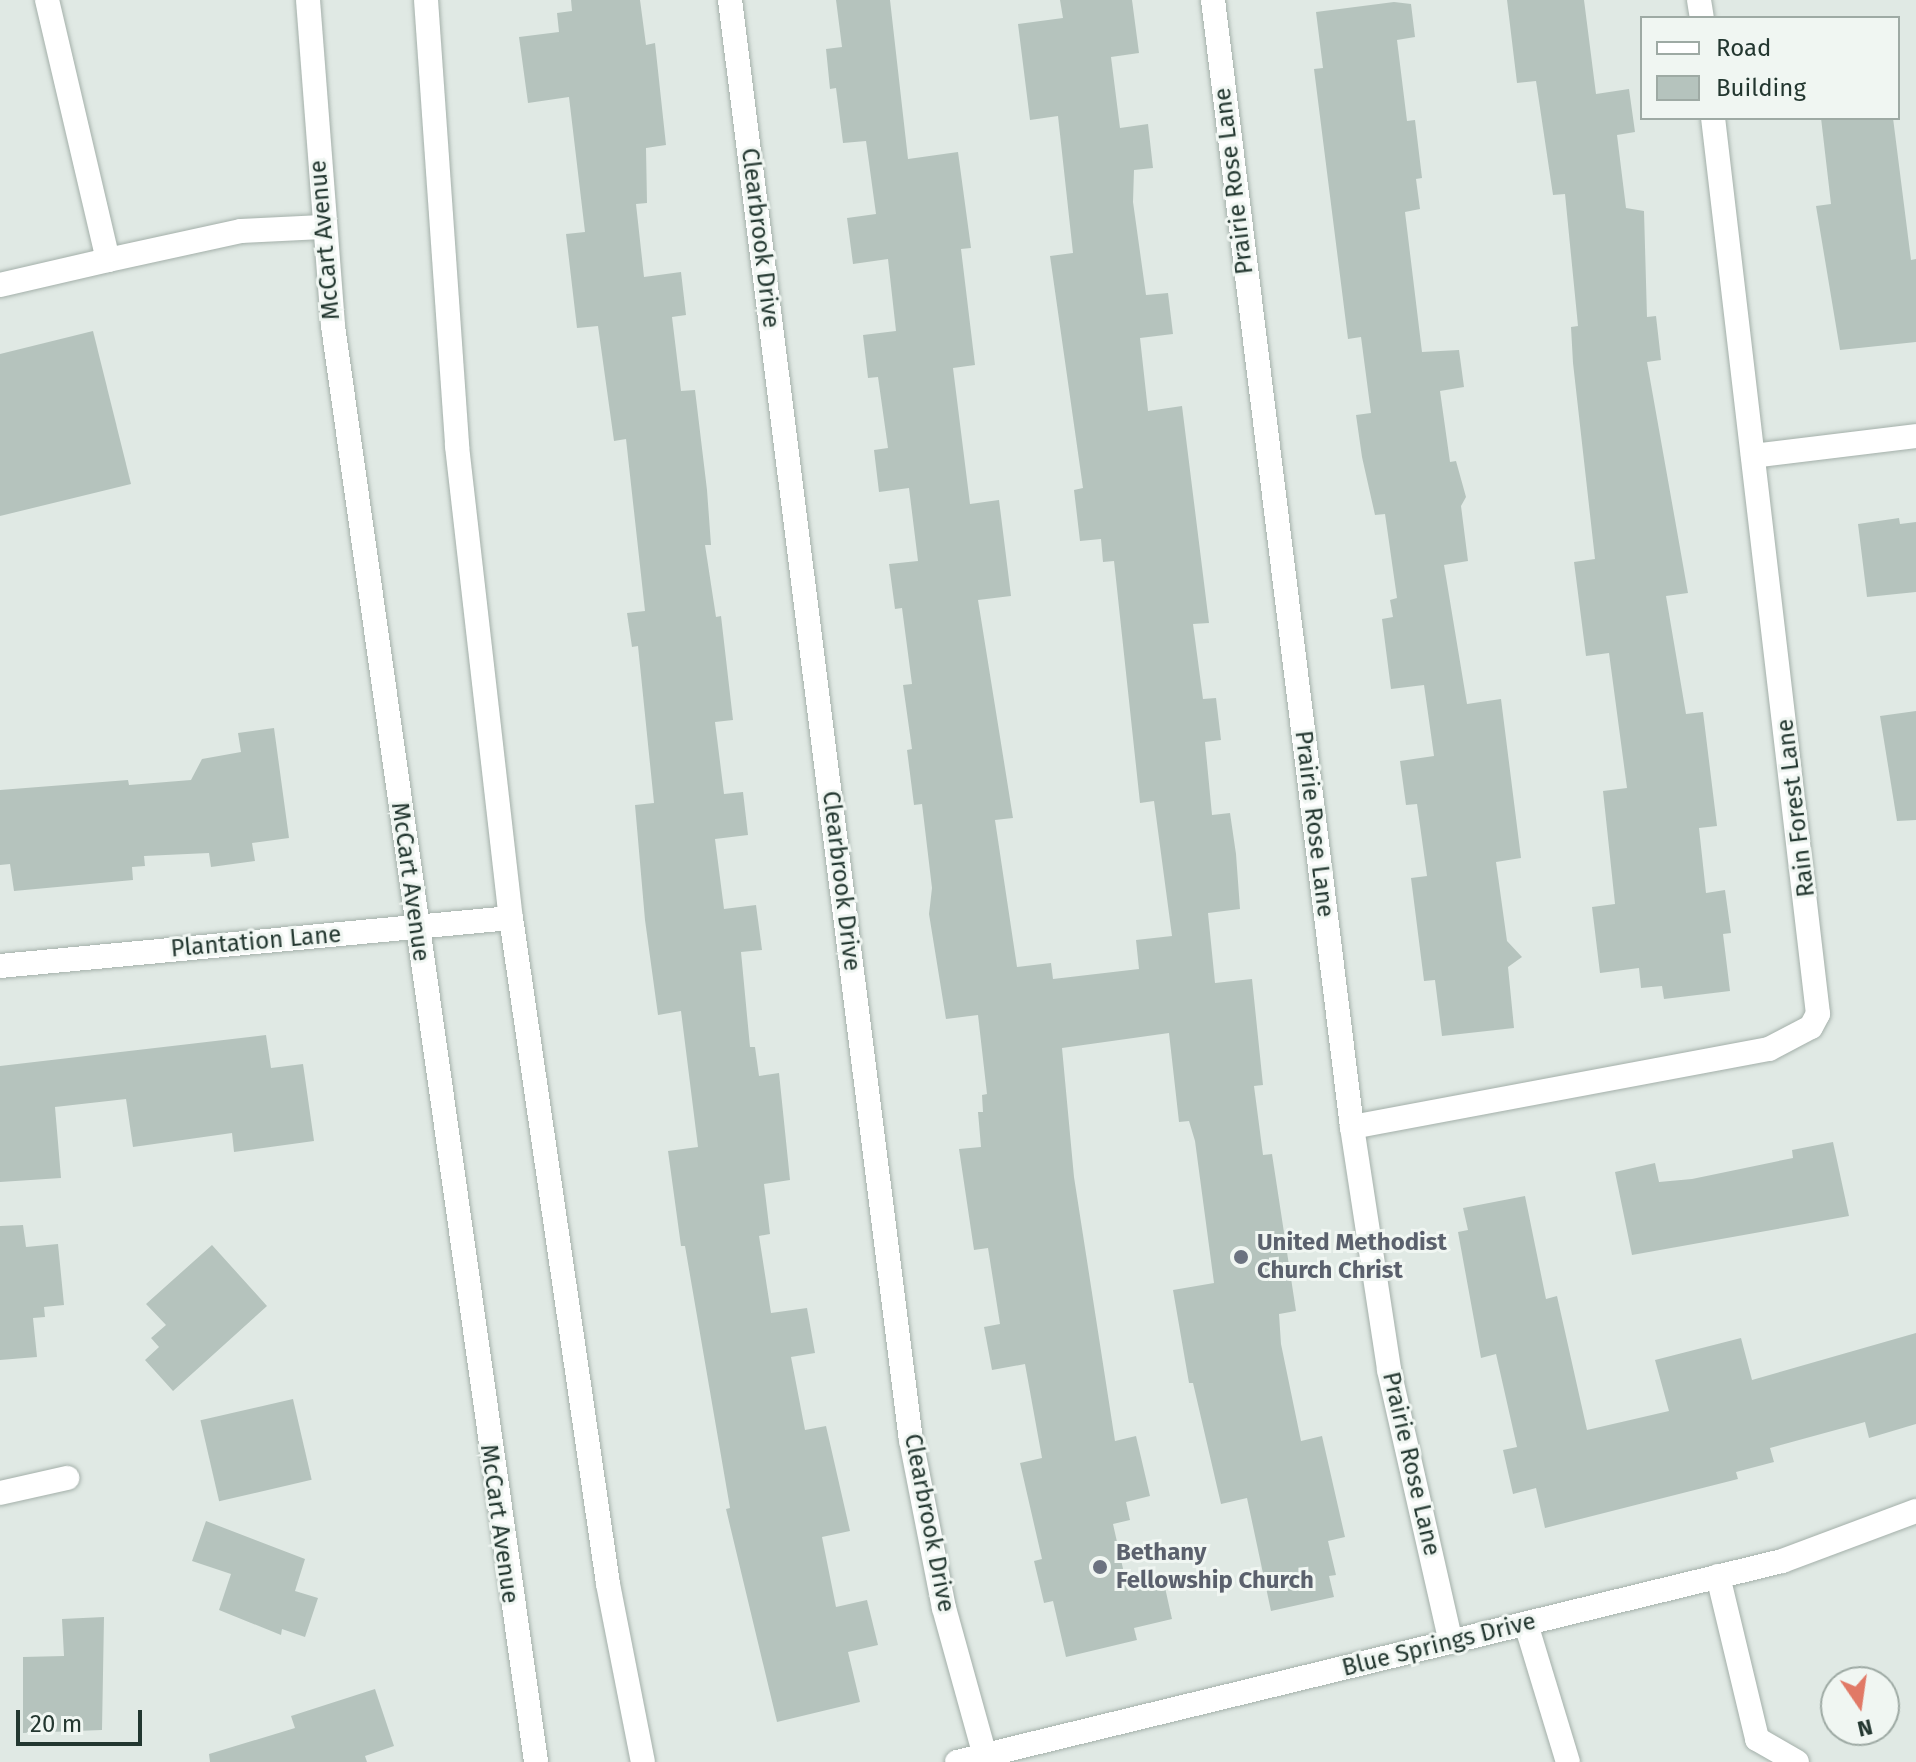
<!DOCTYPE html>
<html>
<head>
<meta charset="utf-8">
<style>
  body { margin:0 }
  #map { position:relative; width:1916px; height:1762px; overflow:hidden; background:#e0e9e4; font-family:"Fira Sans",sans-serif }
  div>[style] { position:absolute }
  .building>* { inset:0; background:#b5c3bd; transform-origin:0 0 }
  .roads { filter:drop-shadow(0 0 2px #a4b0aa) drop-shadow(0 0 2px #a4b0aa) }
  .service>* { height:24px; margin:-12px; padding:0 12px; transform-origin:12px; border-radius:12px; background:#fff }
  .minor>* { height:24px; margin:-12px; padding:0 12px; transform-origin:12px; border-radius:12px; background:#fff }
  .secondary>* { height:24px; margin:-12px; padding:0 12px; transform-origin:12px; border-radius:12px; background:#fff }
  .dots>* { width:22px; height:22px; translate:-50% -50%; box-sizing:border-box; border:4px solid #f0f6f2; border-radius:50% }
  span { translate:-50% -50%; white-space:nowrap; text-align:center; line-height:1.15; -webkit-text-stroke:6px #f0f6f2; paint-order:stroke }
  .street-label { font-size:24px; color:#233730 }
  .worship-label { font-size:24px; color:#5b616d; font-weight:700 }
  .left { translate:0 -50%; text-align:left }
  .legend { position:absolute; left:1640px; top:16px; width:260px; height:104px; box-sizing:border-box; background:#f0f6f2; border:2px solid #9eaaa4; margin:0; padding:10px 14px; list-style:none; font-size:24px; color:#233730 }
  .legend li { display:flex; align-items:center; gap:16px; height:40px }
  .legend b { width:40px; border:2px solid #9eaaa4 }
  .north { position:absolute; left:1820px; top:1666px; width:80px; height:80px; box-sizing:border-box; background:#f0f6f2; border:2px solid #9eaaa4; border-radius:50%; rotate:167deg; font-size:22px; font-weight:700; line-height:32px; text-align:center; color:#233730 }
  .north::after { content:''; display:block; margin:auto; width:28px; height:36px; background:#e17966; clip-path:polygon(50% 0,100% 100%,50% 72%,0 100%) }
  .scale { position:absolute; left:16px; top:1710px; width:126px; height:36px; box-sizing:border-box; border:4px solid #233730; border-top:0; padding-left:10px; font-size:24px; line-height:28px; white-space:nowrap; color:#233730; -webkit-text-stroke:6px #f0f6f2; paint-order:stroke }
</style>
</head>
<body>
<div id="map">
  <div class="building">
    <i style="clip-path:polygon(571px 0,640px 0,646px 45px,655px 43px,666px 145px,646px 148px,647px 203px,636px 204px,644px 277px,681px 272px,686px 315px,672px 317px,681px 391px,695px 390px,707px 490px,711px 545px,705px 545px,716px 617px,721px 616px,733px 720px,715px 722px,724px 794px,743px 792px,748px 835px,715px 839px,724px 909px,756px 905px,762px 950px,741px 952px,750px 1047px,755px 1047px,759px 1076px,779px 1073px,790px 1180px,764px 1184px,770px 1234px,759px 1236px,771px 1313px,807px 1308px,815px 1353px,791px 1357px,805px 1430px,826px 1426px,850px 1531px,822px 1537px,836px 1607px,867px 1600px,878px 1645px,848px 1652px,860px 1702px,777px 1722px,726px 1509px,730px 1508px,685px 1246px,681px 1246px,668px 1151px,698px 1147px,681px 1011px,658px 1015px,645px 920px,635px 805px,654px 803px,638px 646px,632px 647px,627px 613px,645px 611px,626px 439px,614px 441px,598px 326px,577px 328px,566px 234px,585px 232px,569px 97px,528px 103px,519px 37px,559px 32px,557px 13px,572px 11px)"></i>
    <i style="clip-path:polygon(836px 0,890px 0,908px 159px,958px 152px,971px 248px,961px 249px,975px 365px,953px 368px,970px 504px,999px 500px,1011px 596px,978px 600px,1013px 818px,995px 820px,1017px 967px,1051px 963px,1053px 979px,1139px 969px,1136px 940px,1172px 936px,1154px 801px,1140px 803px,1114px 561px,1103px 562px,1101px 539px,1080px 541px,1074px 490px,1083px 488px,1050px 256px,1073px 253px,1058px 116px,1030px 120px,1018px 24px,1063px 18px,1060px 0,1132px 0,1139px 53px,1111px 57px,1120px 128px,1148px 124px,1153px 168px,1134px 170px,1133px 202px,1146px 295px,1168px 293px,1173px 334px,1140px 338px,1148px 411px,1182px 406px,1209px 623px,1193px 624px,1203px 699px,1216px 698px,1221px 740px,1205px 742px,1212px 815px,1230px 813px,1236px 854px,1240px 909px,1208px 913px,1215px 983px,1252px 979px,1263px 1085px,1254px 1086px,1263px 1155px,1272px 1154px,1296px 1311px,1279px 1314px,1281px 1344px,1301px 1441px,1322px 1436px,1345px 1537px,1328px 1541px,1336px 1575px,1329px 1576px,1334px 1597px,1271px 1611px,1247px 1498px,1221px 1504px,1193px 1383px,1189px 1383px,1173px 1290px,1214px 1283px,1195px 1141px,1189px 1121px,1179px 1122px,1169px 1033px,1062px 1048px,1074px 1177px,1115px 1441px,1136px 1436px,1150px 1496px,1126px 1502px,1130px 1520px,1113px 1524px,1128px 1591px,1164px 1583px,1172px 1619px,1134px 1628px,1137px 1640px,1066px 1657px,1053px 1601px,1044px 1603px,1034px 1561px,1042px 1559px,1020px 1463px,1042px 1458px,1025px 1364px,992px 1370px,984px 1327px,1000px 1324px,988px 1248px,974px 1250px,959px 1149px,981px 1147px,978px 1112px,983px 1112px,982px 1095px,987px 1094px,978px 1015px,946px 1019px,929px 914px,932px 888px,922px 804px,914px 805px,907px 750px,912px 749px,903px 685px,912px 684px,902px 608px,895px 609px,889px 564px,918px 561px,909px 488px,879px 492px,874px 450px,888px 448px,878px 377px,868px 378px,863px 335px,896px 331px,888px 259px,853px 264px,847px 218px,876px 214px,866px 141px,843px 143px,836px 88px,830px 89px,826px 49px,842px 47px)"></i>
    <i style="clip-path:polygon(1507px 0,1584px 0,1596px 94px,1629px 89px,1635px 132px,1617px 135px,1626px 208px,1644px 211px,1647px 317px,1656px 316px,1661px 360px,1647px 362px,1688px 593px,1666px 596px,1686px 714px,1703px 712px,1717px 826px,1699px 828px,1706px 893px,1725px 890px,1731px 933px,1723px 934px,1730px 991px,1664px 999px,1662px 986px,1641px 988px,1639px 968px,1600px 973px,1592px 907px,1615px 904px,1603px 791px,1627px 788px,1609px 653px,1586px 656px,1574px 562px,1595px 559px,1573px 363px,1571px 327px,1578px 326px,1565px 194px,1553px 195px,1536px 81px,1517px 83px)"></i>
    <i style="clip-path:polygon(1394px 2px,1411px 4px,1415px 37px,1397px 40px,1407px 121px,1415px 120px,1422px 178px,1416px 179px,1420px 209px,1405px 212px,1422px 352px,1459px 350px,1464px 387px,1440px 391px,1450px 462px,1456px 461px,1466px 497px,1461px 506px,1468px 561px,1444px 565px,1467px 704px,1501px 699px,1521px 858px,1496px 862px,1507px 941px,1522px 957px,1508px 967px,1514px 1028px,1442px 1036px,1435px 980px,1424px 981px,1411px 878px,1427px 876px,1417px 804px,1406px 805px,1400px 761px,1434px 756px,1424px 685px,1391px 689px,1382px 619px,1393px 617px,1390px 600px,1397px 598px,1385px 514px,1375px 515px,1362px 457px,1356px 415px,1371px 413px,1361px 337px,1348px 339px,1314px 69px,1323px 68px,1316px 12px)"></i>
    <i style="clip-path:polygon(1821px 118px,1893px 118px,1911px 260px,1916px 259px,1916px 342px,1840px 350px,1816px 206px,1831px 204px)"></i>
    <i style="clip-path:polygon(93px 331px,131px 484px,0 516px,0 354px)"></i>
    <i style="clip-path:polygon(1899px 518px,1900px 524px,1916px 522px,1916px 592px,1867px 597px,1858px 524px)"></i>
    <i style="clip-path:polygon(1916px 711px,1916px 820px,1897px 821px,1880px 716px)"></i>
    <i style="clip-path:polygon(274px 728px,289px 838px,252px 843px,255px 861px,211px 867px,209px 853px,144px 856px,145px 866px,132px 867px,133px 880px,14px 891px,10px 864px,0 865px,0 790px,128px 780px,129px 785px,191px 780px,202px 759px,241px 752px,238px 733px)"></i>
    <i style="clip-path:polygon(266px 1035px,271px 1068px,303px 1064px,314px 1141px,234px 1152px,232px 1133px,133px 1147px,126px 1099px,55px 1107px,61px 1178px,0 1182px,0 1066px)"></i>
    <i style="clip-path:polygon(1833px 1142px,1849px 1216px,1632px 1255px,1615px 1172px,1655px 1163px,1659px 1182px,1692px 1179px,1793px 1158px,1792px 1150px)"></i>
    <i style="clip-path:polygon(1525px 1196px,1546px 1299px,1557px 1296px,1587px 1430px,1669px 1411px,1655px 1360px,1741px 1338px,1752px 1380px,1916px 1333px,1916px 1424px,1869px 1438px,1865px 1422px,1770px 1448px,1774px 1462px,1736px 1472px,1738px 1479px,1545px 1528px,1536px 1488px,1513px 1494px,1503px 1450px,1517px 1447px,1496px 1354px,1481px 1358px,1458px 1232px,1468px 1230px,1463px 1208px)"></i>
    <i style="clip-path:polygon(23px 1225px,26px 1247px,58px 1244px,64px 1305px,44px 1307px,45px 1317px,33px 1318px,37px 1357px,0 1360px,0 1226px)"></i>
    <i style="clip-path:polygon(212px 1245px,267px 1306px,173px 1391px,145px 1360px,159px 1347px,151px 1338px,166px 1325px,146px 1304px)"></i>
    <i style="left:293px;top:1399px;width:83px;height:95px;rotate:77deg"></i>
    <i style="clip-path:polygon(206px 1521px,305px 1559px,295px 1591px,318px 1598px,305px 1637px,282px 1629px,281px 1635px,219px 1610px,231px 1574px,192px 1561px)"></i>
    <i style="clip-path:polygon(104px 1617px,102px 1730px,23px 1733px,23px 1657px,64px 1656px,62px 1619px)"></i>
    <i style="clip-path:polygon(375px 1689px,394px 1746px,365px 1756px,367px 1762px,210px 1762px,209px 1754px,295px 1728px,291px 1716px)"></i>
  </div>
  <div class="roads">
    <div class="service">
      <i style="left:47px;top:0;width:267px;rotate:76.8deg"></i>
      <i style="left:108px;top:260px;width:136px;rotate:-12.3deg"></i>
      <i style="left:241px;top:231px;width:81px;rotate:-2.8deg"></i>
      <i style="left:0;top:285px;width:111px;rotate:-13deg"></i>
      <i style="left:1718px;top:1576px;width:168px;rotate:76.5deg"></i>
      <i style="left:1757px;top:1739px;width:46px;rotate:29.9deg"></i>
      <i style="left:1526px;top:1624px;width:144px;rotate:73.1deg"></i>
    </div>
    <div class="minor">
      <i style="left:730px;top:0;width:1451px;rotate:82.84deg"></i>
      <i style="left:911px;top:1440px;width:171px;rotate:78.9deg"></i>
      <i style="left:944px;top:1608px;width:154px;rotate:74.5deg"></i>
      <i style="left:1213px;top:0;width:1136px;rotate:82.97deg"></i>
      <i style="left:1352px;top:1127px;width:246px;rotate:81.3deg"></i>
      <i style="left:1389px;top:1370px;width:279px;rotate:77.2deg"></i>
      <i style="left:1699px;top:0;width:18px;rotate:81deg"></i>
      <i style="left:1753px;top:456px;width:164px;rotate:-7deg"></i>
      <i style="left:0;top:966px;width:513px;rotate:-5.37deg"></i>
      <i style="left:1352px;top:1127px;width:424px;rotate:-10.6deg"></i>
      <i style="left:1769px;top:1049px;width:47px;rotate:-27.6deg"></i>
      <i style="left:1811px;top:1027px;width:15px;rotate:-62deg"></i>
      <i style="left:1818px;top:1014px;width:902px;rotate:-96.68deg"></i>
      <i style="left:0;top:1493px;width:69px;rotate:-12.6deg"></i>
      <i style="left:957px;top:1762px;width:849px;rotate:-13.69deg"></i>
      <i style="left:1782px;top:1561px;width:143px;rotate:-20.5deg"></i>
    </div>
    <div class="secondary">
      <i style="left:308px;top:0;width:327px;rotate:85.6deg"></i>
      <i style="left:333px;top:326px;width:1450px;rotate:81.95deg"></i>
      <i style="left:426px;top:0;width:447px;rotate:86deg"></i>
      <i style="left:457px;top:446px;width:475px;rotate:83.5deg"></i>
      <i style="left:511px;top:918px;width:673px;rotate:81.71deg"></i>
      <i style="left:608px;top:1584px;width:181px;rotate:78.9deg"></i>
    </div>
  </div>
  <div class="dots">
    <i style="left:1241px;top:1257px;background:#6b7280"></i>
    <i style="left:1100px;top:1567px;background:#6b7280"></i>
  </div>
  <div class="street-label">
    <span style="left:1234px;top:181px;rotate:-97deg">Prairie Rose Lane</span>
    <span style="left:760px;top:238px;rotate:83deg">Clearbrook Drive</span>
    <span style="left:325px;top:240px;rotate:-95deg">McCart Avenue</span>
    <span style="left:1796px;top:808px;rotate:-97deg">Rain Forest Lane</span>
    <span style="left:1314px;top:824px;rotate:83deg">Prairie Rose Lane</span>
    <span style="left:841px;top:881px;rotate:83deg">Clearbrook Drive</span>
    <span style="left:410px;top:882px;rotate:82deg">McCart Avenue</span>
    <span style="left:256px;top:942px;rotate:-5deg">Plantation Lane</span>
    <span style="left:1411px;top:1464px;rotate:77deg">Prairie Rose Lane</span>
    <span style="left:929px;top:1523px;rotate:79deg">Clearbrook Drive</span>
    <span style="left:499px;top:1524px;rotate:82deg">McCart Avenue</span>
    <span style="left:1439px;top:1645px;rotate:-14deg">Blue Springs Drive</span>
  </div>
  <div class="worship-label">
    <span class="left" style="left:1257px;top:1257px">United Methodist<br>Church Christ</span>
    <span class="left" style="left:1116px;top:1567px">Bethany<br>Fellowship Church</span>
  </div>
  <ul class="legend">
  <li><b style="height:10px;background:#fff"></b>Road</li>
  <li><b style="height:22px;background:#b5c3bd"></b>Building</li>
  </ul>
  <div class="north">N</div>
  <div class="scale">20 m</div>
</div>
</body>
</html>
